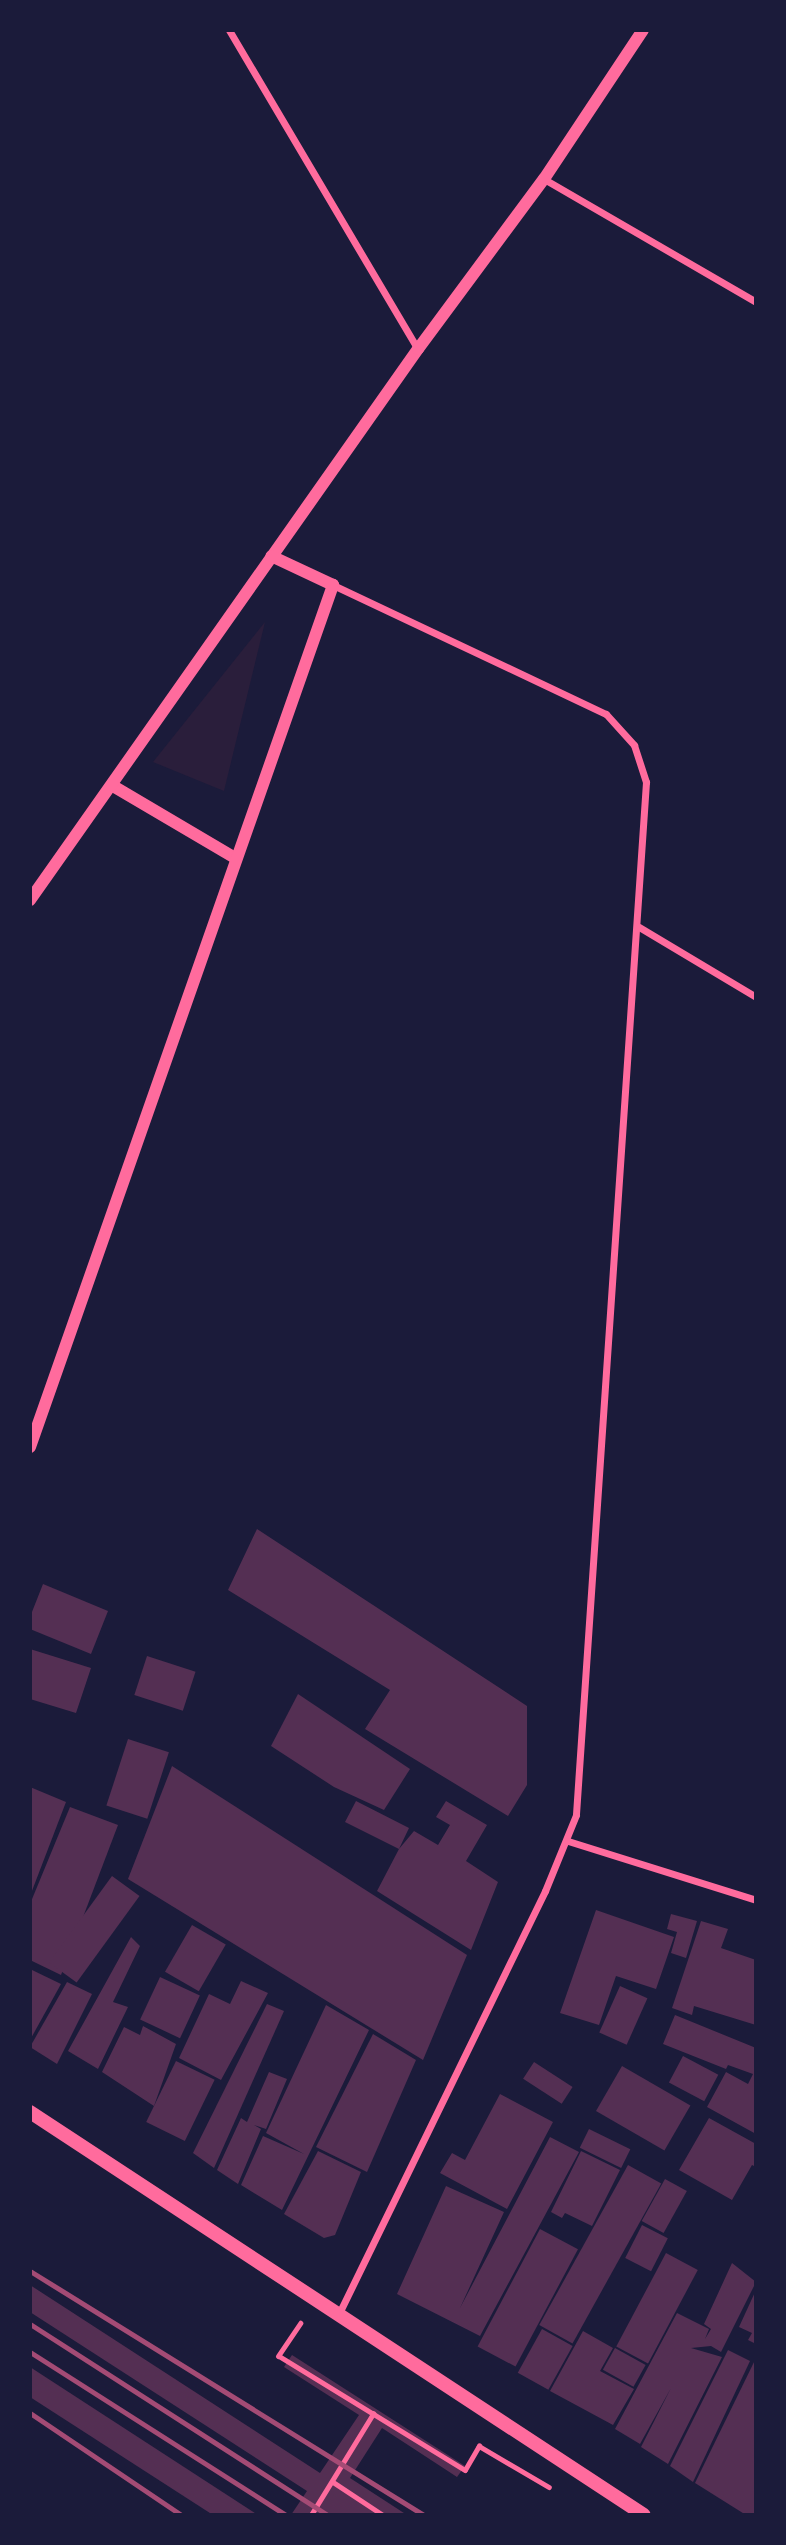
<!DOCTYPE html>
<html>
<head>
<meta charset="utf-8">
<style>
  body { margin:0 }
  #map { position:relative; width:786px; height:2545px; overflow:hidden; background:#1b1b3a; font-family:Karla,sans-serif }
  div>[style] { position:absolute }
  .green>* { inset:0; background:#2a1e3b }
  .building>* { inset:0; background:#542f53; transform-origin:0 0 }
  .path>* { height:4.5px; margin:-2.25px; padding:0 2.25px; transform-origin:2.25px; border-radius:2.25px; background:#ff6b9d }
  .minor>* { height:7px; margin:-3.5px; padding:0 3.5px; transform-origin:3.5px; border-radius:3.5px; background:#ff6b9d }
  .tertiary>* { height:12px; margin:-6px; padding:0 6px; transform-origin:6px; border-radius:6px; background:#ff6b9d }
  .secondary>* { height:14px; margin:-7px; padding:0 7px; transform-origin:7px; border-radius:7px; background:#ff6b9d }
  .rail>* { height:5px; margin:-2.5px; padding:0 2.5px; transform-origin:2.5px; border-radius:2.5px; background:#a44b75 }
  span { translate:-50% -50%; white-space:nowrap; text-align:center; line-height:1.15; -webkit-text-stroke:5px #1b1b3a; paint-order:stroke }
  .frame { position:absolute; inset:0; border:32px solid #1b1b3a; pointer-events:none }
</style>
</head>
<body>
<div id="map">
  <div class="green">
    <i style="clip-path:polygon(265px 622px,224px 791px,153px 762px)"></i>
  </div>
  <div class="building">
    <i style="clip-path:polygon(257px 1529px,527px 1706px,527px 1785px,508px 1816px,365px 1729px,390px 1690px,228px 1590px)"></i>
    <i style="clip-path:polygon(43px 1584px,108px 1611px,91px 1654px,30px 1629px,30px 1617px)"></i>
    <i style="clip-path:polygon(30px 1649px,91px 1668px,76px 1713px,30px 1699px)"></i>
    <i style="left:147px;top:1656px;width:51px;height:41px;rotate:18deg"></i>
    <i style="clip-path:polygon(298px 1694px,410px 1769px,384px 1810px,334px 1787px,271px 1746px)"></i>
    <i style="left:128px;top:1739px;width:43px;height:70px;rotate:18deg"></i>
    <i style="clip-path:polygon(172px 1766px,467px 1955px,423px 2060px,128px 1879px)"></i>
    <i style="clip-path:polygon(30px 1787px,66px 1802px,30px 1896px)"></i>
    <i style="clip-path:polygon(356px 1801px,409px 1828px,399px 1849px,414px 1831px,438px 1845px,450px 1825px,436px 1817px,446px 1801px,487px 1825px,466px 1861px,498px 1882px,471px 1950px,377px 1891px,399px 1849px,345px 1822px)"></i>
    <i style="clip-path:polygon(70px 1807px,118px 1825px,61px 1975px,30px 1960px,30px 1904px)"></i>
    <i style="left:112px;top:1876px;width:34px;height:107px;rotate:36deg"></i>
    <i style="clip-path:polygon(596px 1910px,674px 1937px,656px 1989px,616px 1976px,599px 2025px,560px 2013px)"></i>
    <i style="clip-path:polygon(671px 1914px,697px 1921px,686px 1958px,671px 1953px,677px 1932px,667px 1929px)"></i>
    <i style="clip-path:polygon(701px 1921px,728px 1929px,721px 1948px,756px 1960px,756px 2025px,694px 2006px,692px 2015px,672px 2008px)"></i>
    <i style="left:192px;top:1925px;width:39px;height:54px;rotate:30deg"></i>
    <i style="clip-path:polygon(131px 1937px,140px 1946px,113px 2002px,128px 2007px,98px 2069px,68px 2051px)"></i>
    <i style="clip-path:polygon(30px 1969px,61px 1984px,30px 2040px)"></i>
    <i style="left:160px;top:1977px;width:44px;height:47px;rotate:25deg"></i>
    <i style="clip-path:polygon(241px 1981px,268px 1993px,221px 2080px,179px 2058px,209px 1994px,230px 2004px)"></i>
    <i style="clip-path:polygon(67px 1982px,92px 1994px,57px 2064px,30px 2047px)"></i>
    <i style="left:620px;top:1986px;width:30px;height:51px;rotate:24deg"></i>
    <i style="clip-path:polygon(267px 2004px,284px 2011px,214px 2168px,193px 2153px)"></i>
    <i style="clip-path:polygon(326px 2005px,369px 2030px,282px 2210px,241px 2185px,263px 2136px,304px 2154px,266px 2133px)"></i>
    <i style="clip-path:polygon(675px 2015px,756px 2048px,756px 2134px,707px 2107px,726px 2072px,748px 2084px,753px 2074px,728px 2065px,726px 2069px,663px 2044px)"></i>
    <i style="clip-path:polygon(143px 2026px,176px 2044px,154px 2106px,102px 2072px,124px 2027px,140px 2035px)"></i>
    <i style="clip-path:polygon(373px 2034px,416px 2060px,367px 2172px,316px 2147px)"></i>
    <i style="left:683px;top:2056px;width:40px;height:30px;rotate:28deg"></i>
    <i style="left:176px;top:2061px;width:43px;height:68px;rotate:26deg"></i>
    <i style="left:534px;top:2062px;width:46px;height:20px;rotate:33deg"></i>
    <i style="left:622px;top:2066px;width:79px;height:52px;rotate:30deg"></i>
    <i style="clip-path:polygon(269px 2072px,287px 2079px,266px 2129px,254px 2125px,261px 2129px,238px 2184px,217px 2170px,241px 2118px,247px 2122px)"></i>
    <i style="clip-path:polygon(500px 2094px,553px 2122px,507px 2209px,440px 2173px,452px 2153px,465px 2160px)"></i>
    <i style="clip-path:polygon(709px 2118px,756px 2144px,756px 2167px,752px 2165px,732px 2200px,679px 2170px)"></i>
    <i style="left:589px;top:2129px;width:46px;height:21px;rotate:26deg"></i>
    <i style="clip-path:polygon(550px 2137px,579px 2152px,480px 2336px,397px 2294px,446px 2186px,504px 2212px,460px 2308px)"></i>
    <i style="clip-path:polygon(318px 2151px,361px 2172px,335px 2235px,324px 2238px,284px 2214px)"></i>
    <i style="clip-path:polygon(581px 2151px,620px 2170px,592px 2226px,565px 2213px,562px 2218px,551px 2212px)"></i>
    <i style="left:628px;top:2165px;width:38px;height:183px;rotate:29deg"></i>
    <i style="left:665px;top:2179px;width:25px;height:48px;rotate:29deg"></i>
    <i style="left:642px;top:2225px;width:29px;height:37px;rotate:27deg"></i>
    <i style="left:540px;top:2229px;width:43px;height:133px;rotate:28deg"></i>
    <i style="left:666px;top:2253px;width:36px;height:106px;rotate:28deg"></i>
    <i style="clip-path:polygon(732px 2263px,756px 2282px,721px 2352px,711px 2346px,691px 2348px,722px 2357px,668px 2464px,641px 2447px,671px 2388px,640px 2444px,615px 2429px,677px 2313px,709px 2329px,705px 2339px,711px 2329px,704px 2324px)"></i>
    <i style="clip-path:polygon(30px 2285px,320px 2473px,359px 2415px,284px 2367px,292px 2355px,465px 2466px,457px 2477px,382px 2428px,350px 2478px,407px 2515px,291px 2515px,307px 2491px,30px 2312px)"></i>
    <i style="clip-path:polygon(756px 2290px,756px 2344px,748px 2340px,752px 2333px,739px 2327px)"></i>
    <i style="left:542px;top:2329px;width:35px;height:50px;rotate:29deg"></i>
    <i style="clip-path:polygon(583px 2331px,613px 2348px,600px 2371px,634px 2389px,613px 2425px,550px 2391px)"></i>
    <i style="left:615px;top:2348px;width:35px;height:25px;rotate:29deg"></i>
    <i style="clip-path:polygon(728px 2350px,750px 2361px,693px 2482px,670px 2466px)"></i>
    <i style="clip-path:polygon(756px 2358px,756px 2515px,746px 2515px,695px 2483px)"></i>
    <i style="clip-path:polygon(30px 2367px,258px 2515px,213px 2515px,30px 2397px)"></i>
  </div>
  <div class="path">
    <i style="left:301px;top:2323px;width:40px;rotate:124deg"></i>
    <i style="left:279px;top:2356px;width:218px;rotate:31.5deg"></i>
    <i style="left:465px;top:2470px;width:28px;rotate:-60deg"></i>
    <i style="left:479px;top:2446px;width:81px;rotate:30.4deg"></i>
    <i style="left:333px;top:2482px;width:60px;rotate:33.4deg"></i>
    <i style="left:311px;top:2515px;width:119px;rotate:-58.5deg"></i>
  </div>
  <div class="minor">
    <i style="left:229px;top:30px;width:371px;rotate:59.4deg"></i>
    <i style="left:544px;top:179px;width:245px;rotate:30.1deg"></i>
    <i style="left:333px;top:585px;width:302px;rotate:25.3deg"></i>
    <i style="left:606px;top:714px;width:42px;rotate:47.9deg"></i>
    <i style="left:634px;top:745px;width:39px;rotate:72deg"></i>
    <i style="left:646px;top:782px;width:1035px;rotate:93.88deg"></i>
    <i style="left:576px;top:1815px;width:82px;rotate:112.2deg"></i>
    <i style="left:545px;top:1891px;width:470px;rotate:116deg"></i>
    <i style="left:639px;top:927px;width:136px;rotate:30.9deg"></i>
    <i style="left:568px;top:1841px;width:197px;rotate:17.4deg"></i>
  </div>
  <div class="tertiary">
    <i style="left:113px;top:786px;width:142px;rotate:30.5deg"></i>
    <i style="left:30px;top:900px;width:674px;rotate:-54.85deg"></i>
    <i style="left:418px;top:349px;width:212px;rotate:-53.5deg"></i>
    <i style="left:544px;top:179px;width:179px;rotate:-56.4deg"></i>
    <i style="left:30px;top:1447px;width:914px;rotate:-70.63deg"></i>
    <i style="left:333px;top:585px;width:68px;rotate:-154.9deg"></i>
  </div>
  <div class="secondary">
    <i style="left:30px;top:2112px;width:734px;rotate:33.28deg"></i>
  </div>
  <div class="rail">
    <i style="left:30px;top:2271px;width:463px;rotate:31.8deg"></i>
    <i style="left:30px;top:2324px;width:354px;rotate:32.7deg"></i>
    <i style="left:30px;top:2352px;width:303px;rotate:32.5deg"></i>
    <i style="left:30px;top:2413px;width:182px;rotate:34deg"></i>
  </div>
  <div class="frame"></div>
</div>
</body>
</html>
